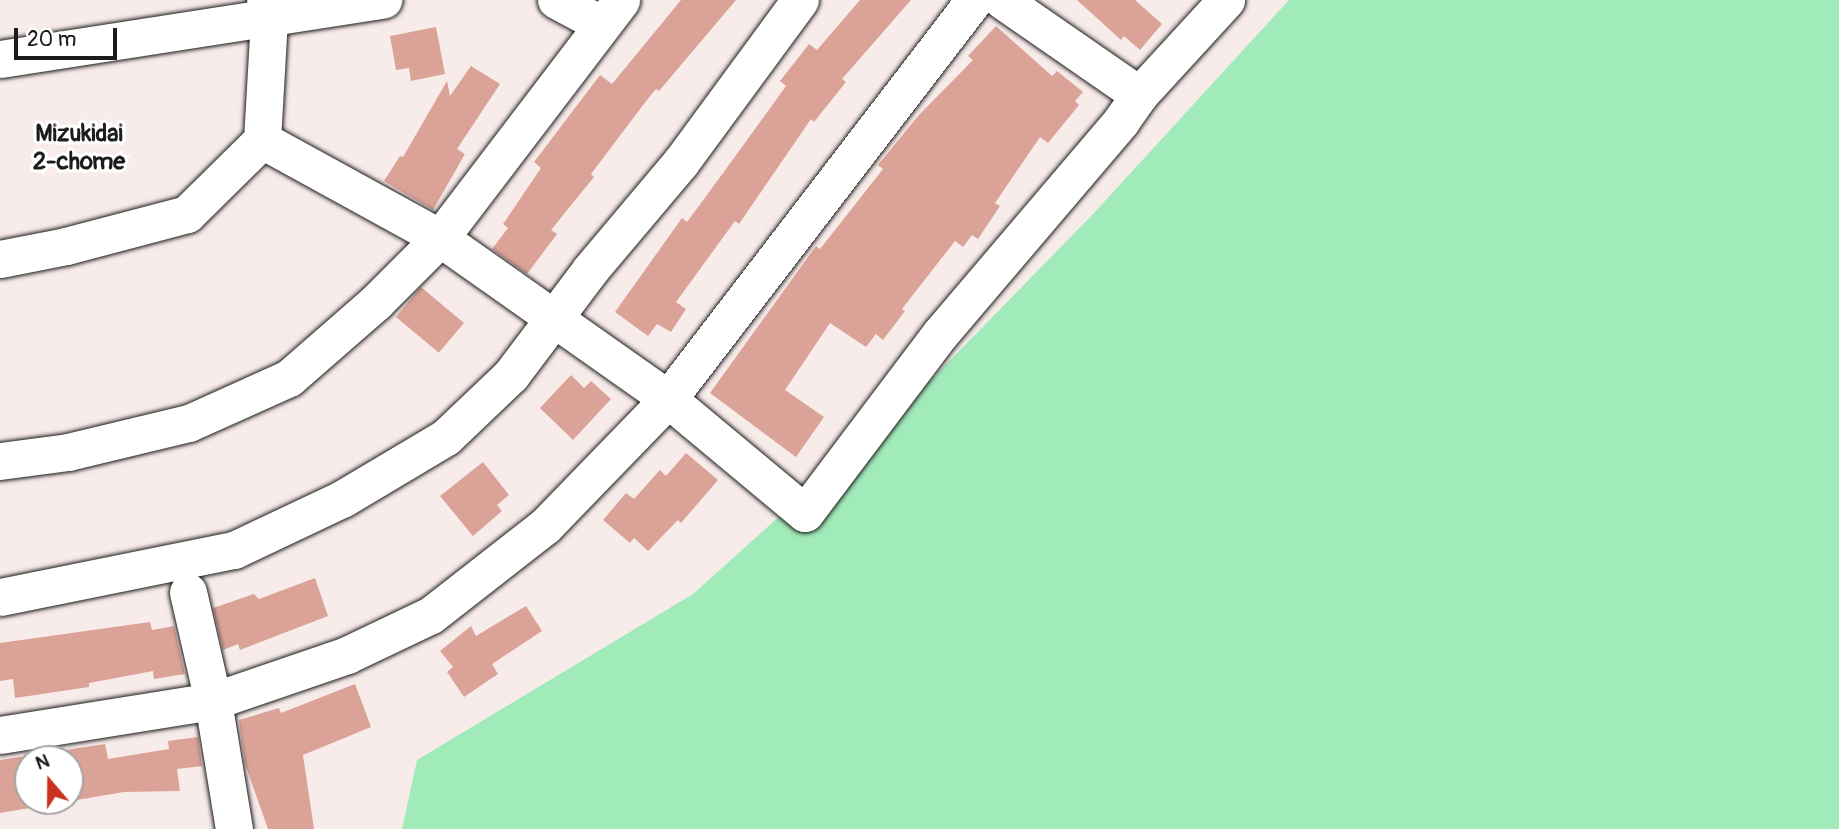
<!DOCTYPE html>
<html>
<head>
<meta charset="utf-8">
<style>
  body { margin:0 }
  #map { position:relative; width:1839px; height:829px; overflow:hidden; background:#f8ecea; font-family:Pangolin,sans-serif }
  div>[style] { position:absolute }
  .green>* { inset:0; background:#a1eab9 }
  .building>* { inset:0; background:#dba298; transform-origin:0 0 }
  .roads { filter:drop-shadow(0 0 2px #1c1c1c) drop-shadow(0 0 2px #1c1c1c) }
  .minor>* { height:37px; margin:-18.5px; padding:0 18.5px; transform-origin:18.5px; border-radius:18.5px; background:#fff }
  span { translate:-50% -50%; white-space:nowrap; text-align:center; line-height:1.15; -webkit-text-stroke:6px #fff; paint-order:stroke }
  .neighbourhood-label { font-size:24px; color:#1c1c1c; font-weight:700 }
  .north { position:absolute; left:14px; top:745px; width:70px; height:70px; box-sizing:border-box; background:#fff; border:2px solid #a4a4a4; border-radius:50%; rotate:340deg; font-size:19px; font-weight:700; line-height:28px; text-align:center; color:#1c1c1c }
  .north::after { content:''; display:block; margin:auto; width:24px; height:32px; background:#c8321e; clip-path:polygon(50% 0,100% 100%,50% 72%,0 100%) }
  .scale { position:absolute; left:14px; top:28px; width:103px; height:32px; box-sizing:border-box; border:4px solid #1c1c1c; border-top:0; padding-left:9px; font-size:21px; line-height:24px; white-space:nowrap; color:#1c1c1c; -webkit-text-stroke:5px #fff; paint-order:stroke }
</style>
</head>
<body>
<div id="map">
  <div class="green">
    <i style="clip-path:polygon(1289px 0,1839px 0,1839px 829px,402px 829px,417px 760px,693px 594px,929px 382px,1094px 213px)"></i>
  </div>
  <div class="building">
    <i style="clip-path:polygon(681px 0,736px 0,659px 91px,656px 89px,650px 96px,591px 174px,594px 177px,551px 230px,557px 234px,527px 274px,492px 249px,508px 228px,503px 224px,541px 168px,534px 162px,600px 75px,612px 84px)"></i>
    <i style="clip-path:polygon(860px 0,911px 0,842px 79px,846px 82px,814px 122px,811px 119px,739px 224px,735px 221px,676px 302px,686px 309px,671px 332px,657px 324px,648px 336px,615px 312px,682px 218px,687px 222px,726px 169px,786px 86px,780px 81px,809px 44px,817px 50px)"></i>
    <i style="clip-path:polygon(1077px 0,1135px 0,1162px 24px,1140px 50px,1124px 36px,1121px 40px)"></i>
    <i style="clip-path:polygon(996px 26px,1052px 76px,1057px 71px,1083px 92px,1075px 101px,1079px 105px,1048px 143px,1040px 137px,995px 203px,1000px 206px,978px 239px,972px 235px,963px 247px,955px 241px,902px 309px,905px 311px,883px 340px,876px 334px,866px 347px,830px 323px,785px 390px,824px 417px,796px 457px,710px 393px,816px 246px,820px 249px,883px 169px,878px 165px,919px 115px,973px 60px,968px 56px)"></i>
    <i style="clip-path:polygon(436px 27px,445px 74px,411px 81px,409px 68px,396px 70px,390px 36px)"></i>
    <i style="clip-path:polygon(471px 66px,500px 84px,457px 149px,465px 154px,433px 210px,384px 181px,400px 156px,403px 157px,447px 81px,450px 96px)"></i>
    <i style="left:421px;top:287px;width:56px;height:39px;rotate:40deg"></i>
    <i style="clip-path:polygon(571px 375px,584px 388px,591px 381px,611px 399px,573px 440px,540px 408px)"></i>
    <i style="clip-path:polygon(686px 453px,718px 480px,681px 523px,678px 520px,648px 551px,634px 538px,630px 543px,603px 520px,626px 493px,634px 499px,660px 470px,666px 476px)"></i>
    <i style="clip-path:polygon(483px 462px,509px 495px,497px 505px,502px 511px,473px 536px,440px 496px)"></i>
    <i style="clip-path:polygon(315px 578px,328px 616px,240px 650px,238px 644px,223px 650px,213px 608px,254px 594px,259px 599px)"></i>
    <i style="clip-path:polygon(526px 606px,542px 631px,492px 664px,498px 674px,464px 697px,447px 672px,453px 667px,440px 651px,471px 626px,476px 636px)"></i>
    <i style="clip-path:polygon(150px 622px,152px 630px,174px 626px,185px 674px,154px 679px,153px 671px,89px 683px,89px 687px,15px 698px,13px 679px,0 681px,0 643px)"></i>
    <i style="clip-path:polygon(355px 684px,371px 727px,303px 755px,314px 829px,268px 829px,245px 764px,239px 720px,279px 708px,281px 713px)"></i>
    <i style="clip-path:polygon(evenodd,198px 737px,202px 766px,177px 769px,180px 791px,124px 792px,0 813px,0 760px,105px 744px,108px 759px,169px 749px,168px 741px,198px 737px,28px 759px,70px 759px,70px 801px,28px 801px,28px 759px)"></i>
  </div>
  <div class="roads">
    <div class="minor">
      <i style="left:556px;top:0;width:51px;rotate:28.1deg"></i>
      <i style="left:1002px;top:0;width:167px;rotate:34.7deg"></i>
      <i style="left:1139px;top:95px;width:129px;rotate:-47.5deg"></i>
      <i style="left:0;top:59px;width:388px;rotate:-8.8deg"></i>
      <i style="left:262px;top:140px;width:120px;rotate:-86.7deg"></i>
      <i style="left:269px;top:20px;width:20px;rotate:-101deg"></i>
      <i style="left:0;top:259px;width:67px;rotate:-11.1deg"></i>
      <i style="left:66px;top:246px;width:125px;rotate:-14.8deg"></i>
      <i style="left:187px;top:214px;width:105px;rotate:-44.6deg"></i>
      <i style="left:262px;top:140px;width:203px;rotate:28.8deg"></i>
      <i style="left:440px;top:238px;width:279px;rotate:35.2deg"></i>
      <i style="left:668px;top:399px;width:178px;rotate:39.8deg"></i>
      <i style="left:805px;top:513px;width:224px;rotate:-53deg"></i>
      <i style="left:940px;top:334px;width:280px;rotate:-49.6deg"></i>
      <i style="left:1121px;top:121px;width:32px;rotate:-55deg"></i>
      <i style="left:0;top:461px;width:69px;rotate:-7.5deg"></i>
      <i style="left:68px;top:452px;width:124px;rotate:-13.5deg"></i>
      <i style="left:189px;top:423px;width:110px;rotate:-24.2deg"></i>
      <i style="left:289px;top:378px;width:116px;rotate:-41.1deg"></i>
      <i style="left:376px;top:302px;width:91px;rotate:-45deg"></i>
      <i style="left:440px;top:238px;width:299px;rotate:-52.7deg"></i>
      <i style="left:188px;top:592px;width:112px;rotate:77.1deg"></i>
      <i style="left:213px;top:701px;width:130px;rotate:80.7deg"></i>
      <i style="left:0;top:597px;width:239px;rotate:-11.4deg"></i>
      <i style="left:234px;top:550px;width:119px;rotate:-25.3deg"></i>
      <i style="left:342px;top:499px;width:121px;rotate:-30.8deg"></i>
      <i style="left:446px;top:437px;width:90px;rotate:-43.6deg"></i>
      <i style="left:511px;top:375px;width:131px;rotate:-53deg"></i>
      <i style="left:590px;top:270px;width:141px;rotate:-49.9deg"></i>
      <i style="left:681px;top:162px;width:201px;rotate:-53.7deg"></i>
      <i style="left:0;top:735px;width:216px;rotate:-9.1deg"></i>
      <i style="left:213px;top:701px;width:142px;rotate:-18.9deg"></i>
      <i style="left:347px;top:655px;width:93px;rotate:-25.5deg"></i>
      <i style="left:431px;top:615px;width:145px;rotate:-38deg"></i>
      <i style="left:545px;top:526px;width:177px;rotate:-45.9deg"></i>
      <i style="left:668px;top:399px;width:503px;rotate:-52.51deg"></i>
    </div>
  </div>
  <div class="neighbourhood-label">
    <span style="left:79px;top:148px">Mizukidai<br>2-chome</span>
  </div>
  <div class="north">N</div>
  <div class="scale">20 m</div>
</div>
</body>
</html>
